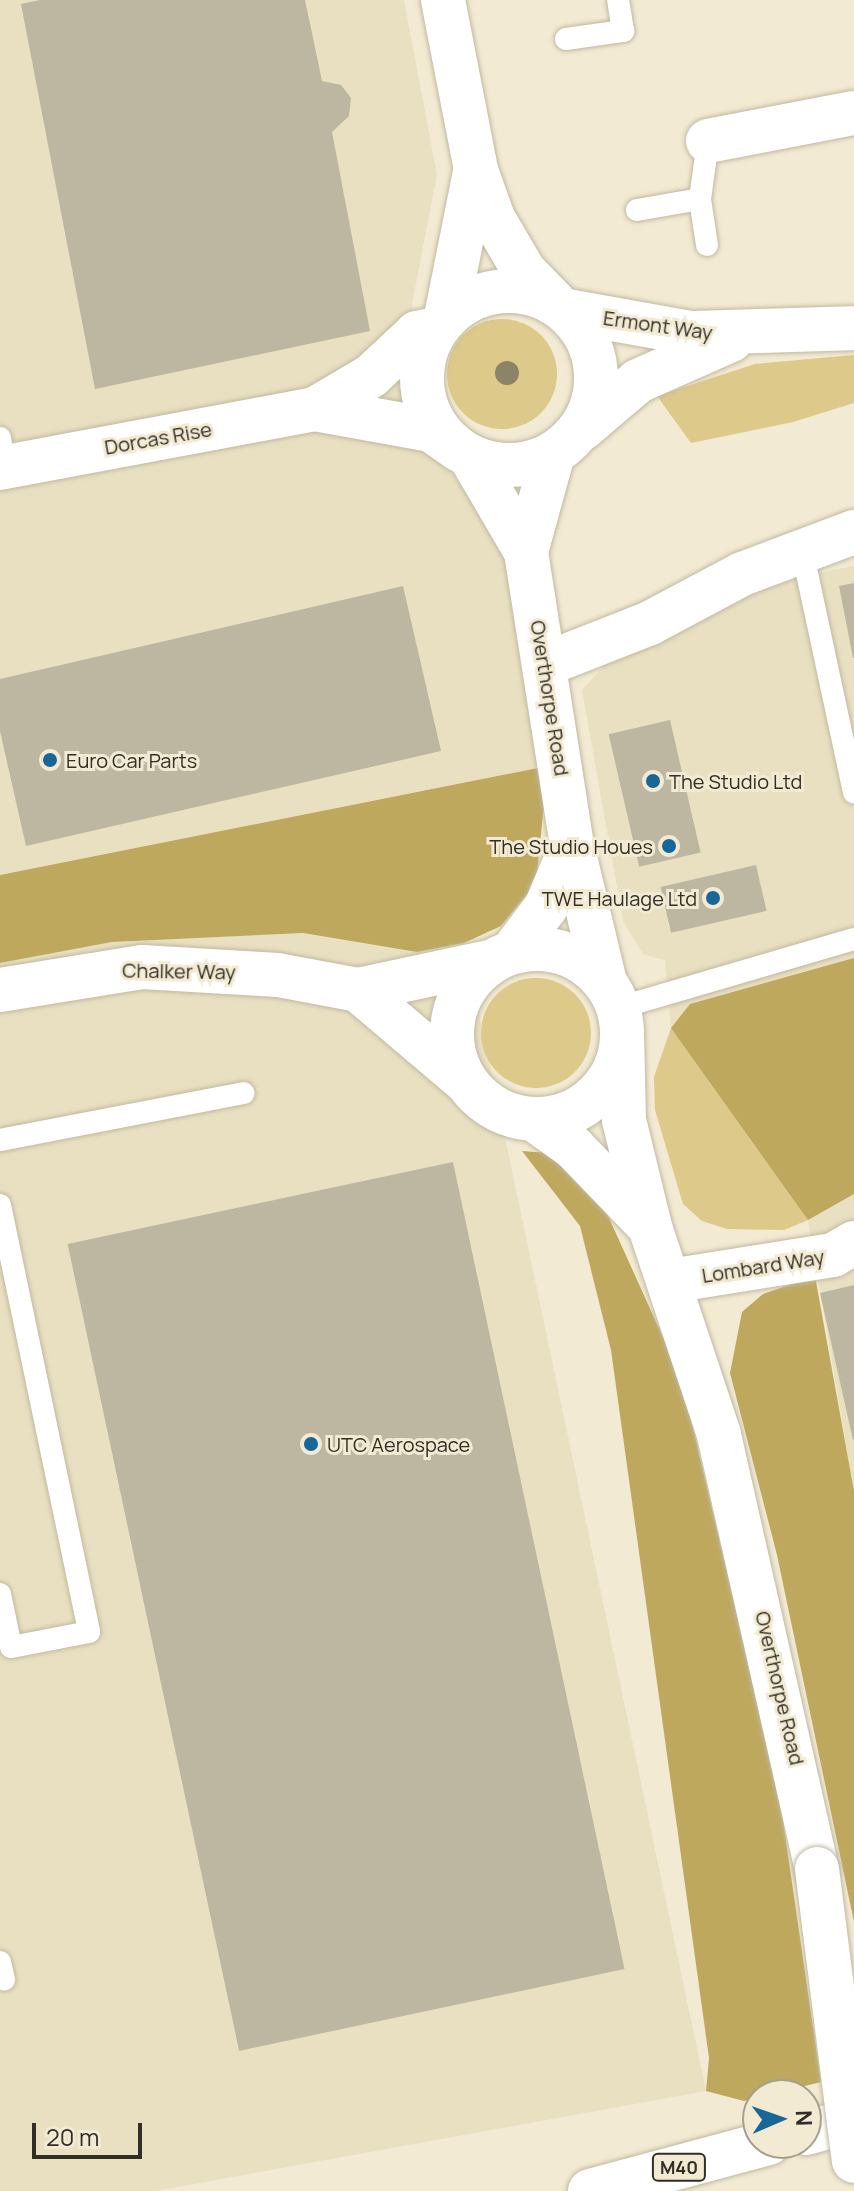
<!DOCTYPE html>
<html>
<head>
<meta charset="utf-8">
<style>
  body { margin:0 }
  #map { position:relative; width:854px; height:2191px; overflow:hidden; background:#f2ead2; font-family:Manrope,sans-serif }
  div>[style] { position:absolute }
  .built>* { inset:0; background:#e9e0c1 }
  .green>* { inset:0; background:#ddc98a }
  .round { border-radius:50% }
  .forest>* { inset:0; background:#bea85e }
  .building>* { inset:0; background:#bdb6a0; transform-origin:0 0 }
  .roads { filter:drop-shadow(0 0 2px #c0b9a2) drop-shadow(0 0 2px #c0b9a2) }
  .lane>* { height:22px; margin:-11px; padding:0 11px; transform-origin:11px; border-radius:11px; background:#fff }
  .street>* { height:44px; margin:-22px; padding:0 22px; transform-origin:22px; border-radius:22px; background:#fff }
  .secondary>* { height:44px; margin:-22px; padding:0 22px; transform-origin:22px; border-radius:22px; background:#fff }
  .secondary>.ring { margin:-22px; padding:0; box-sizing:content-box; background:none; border:44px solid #fff; border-radius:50% }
  .highway>* { height:44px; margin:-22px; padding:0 22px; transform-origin:22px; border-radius:22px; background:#fff }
  .bridges { filter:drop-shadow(0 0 2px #c0b9a2) drop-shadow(0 0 2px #c0b9a2) }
  .secondary-bridge>* { height:44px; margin:-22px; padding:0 22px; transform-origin:22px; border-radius:22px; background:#fff }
  .trees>* { width:24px; height:24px; margin:-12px; border-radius:50%; background:#8c8466 }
  .dots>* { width:22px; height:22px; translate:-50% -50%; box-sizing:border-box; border:4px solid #f2ead2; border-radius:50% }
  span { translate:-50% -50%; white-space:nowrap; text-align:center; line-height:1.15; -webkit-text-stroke:6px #f2ead2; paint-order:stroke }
  .shield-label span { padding:2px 6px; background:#f2ead2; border:2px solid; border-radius:6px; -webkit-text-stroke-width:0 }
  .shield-label { font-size:18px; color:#312e25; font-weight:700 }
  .street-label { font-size:20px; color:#312e25 }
  .poi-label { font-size:20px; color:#312e25 }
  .left { translate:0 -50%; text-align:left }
  .right { translate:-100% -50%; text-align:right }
  .north { position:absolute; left:742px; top:2079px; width:80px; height:80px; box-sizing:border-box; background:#f2ead2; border:2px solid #a59f8d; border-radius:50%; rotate:88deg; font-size:22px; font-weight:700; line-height:32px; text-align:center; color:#312e25 }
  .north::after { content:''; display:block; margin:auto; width:28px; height:36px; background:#186799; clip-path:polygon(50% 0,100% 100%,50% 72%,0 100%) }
  .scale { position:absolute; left:32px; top:2123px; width:110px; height:36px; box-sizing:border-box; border:4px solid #312e25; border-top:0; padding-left:10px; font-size:24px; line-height:28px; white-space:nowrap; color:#312e25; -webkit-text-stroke:6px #f2ead2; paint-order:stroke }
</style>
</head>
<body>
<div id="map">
  <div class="built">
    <i style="clip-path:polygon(0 0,404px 0,437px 175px,412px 304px,436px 452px,505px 547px,548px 766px,0 875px)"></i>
    <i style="clip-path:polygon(854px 566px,854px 1491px,808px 1220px,671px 1028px,665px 960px,643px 954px,623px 921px,582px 690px,606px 664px,774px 581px)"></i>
    <i style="clip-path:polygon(303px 933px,417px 952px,464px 943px,706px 2091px,155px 2191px,0 2191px,0 963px,112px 942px)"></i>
  </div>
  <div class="green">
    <i class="round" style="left:447px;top:319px;width:110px;height:110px"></i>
    <i style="clip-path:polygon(854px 355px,854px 403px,793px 422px,691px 443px,657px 396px,755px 364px)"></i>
    <i class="round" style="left:481px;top:978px;width:110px;height:110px"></i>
    <i style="clip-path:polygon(671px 1028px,781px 1173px,808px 1220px,784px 1230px,727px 1229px,702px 1221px,683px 1204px,655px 1110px,654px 1077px)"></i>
  </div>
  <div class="forest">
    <i style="clip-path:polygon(548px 766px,536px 883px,501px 926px,464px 943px,417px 952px,303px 933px,112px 942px,0 963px,0 875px)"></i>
    <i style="clip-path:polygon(854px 958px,854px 1194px,808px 1220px,671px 1028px,690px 1004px)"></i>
    <i style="clip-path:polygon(522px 1151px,548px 1153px,604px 1207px,681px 1377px,779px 1793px,821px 2082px,744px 2101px,706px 2091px,709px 2058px,611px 1350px,580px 1226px)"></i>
    <i style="clip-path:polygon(815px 1276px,854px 1491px,854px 1922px,777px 1555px,730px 1373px,742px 1312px,763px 1294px)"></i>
  </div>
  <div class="building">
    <i style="clip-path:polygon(40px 0,305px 0,322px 81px,341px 85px,351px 98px,349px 116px,332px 132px,370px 331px,95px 389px,21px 4px)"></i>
    <i style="clip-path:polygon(854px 583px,854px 658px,853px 658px,839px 586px)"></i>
    <i style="clip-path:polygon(403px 586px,441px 751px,26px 846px,0 731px,0 679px)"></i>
    <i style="left:670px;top:720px;width:136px;height:63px;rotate:77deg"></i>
    <i style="left:756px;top:865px;width:47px;height:98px;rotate:77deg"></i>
    <i style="left:453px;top:1162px;width:825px;height:394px;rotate:78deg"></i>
    <i style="clip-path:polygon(854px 1285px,854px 1439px,853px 1440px,820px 1293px)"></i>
  </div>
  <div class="roads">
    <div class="lane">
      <i style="left:566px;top:39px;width:58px;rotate:-8deg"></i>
      <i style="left:623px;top:31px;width:31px;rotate:-99deg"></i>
      <i style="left:637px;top:210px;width:64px;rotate:-9.9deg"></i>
      <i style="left:707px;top:245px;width:47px;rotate:-98.7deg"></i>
      <i style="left:700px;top:199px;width:59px;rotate:-82.1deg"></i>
      <i style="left:0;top:438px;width:29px;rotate:80deg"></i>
      <i style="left:802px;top:550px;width:248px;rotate:77.9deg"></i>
      <i style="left:618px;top:1008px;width:246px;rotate:-16.3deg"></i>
      <i style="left:0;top:1140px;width:248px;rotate:-10.9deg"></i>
      <i style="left:0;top:1205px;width:436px;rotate:78.2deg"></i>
      <i style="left:89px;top:1632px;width:79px;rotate:169.1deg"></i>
      <i style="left:11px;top:1647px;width:54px;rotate:-101.7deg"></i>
      <i style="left:0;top:1962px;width:18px;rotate:77deg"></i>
    </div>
    <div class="street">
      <i style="left:443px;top:0;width:173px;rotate:79deg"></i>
      <i style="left:476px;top:170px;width:51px;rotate:70.5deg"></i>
      <i style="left:493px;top:218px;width:61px;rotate:59.7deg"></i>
      <i style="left:524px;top:271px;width:43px;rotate:45.9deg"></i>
      <i style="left:708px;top:141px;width:149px;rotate:-10.9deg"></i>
      <i style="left:446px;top:317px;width:148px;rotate:-78.7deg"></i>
      <i style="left:315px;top:409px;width:65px;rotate:-30.5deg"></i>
      <i style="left:371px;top:376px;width:63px;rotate:-43.1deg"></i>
      <i style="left:417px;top:333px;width:19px;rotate:-12deg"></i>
      <i style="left:0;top:468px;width:320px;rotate:-10.6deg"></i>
      <i style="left:315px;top:409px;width:118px;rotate:10.3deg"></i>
      <i style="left:431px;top:430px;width:33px;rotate:35deg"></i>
      <i style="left:546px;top:664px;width:112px;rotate:-21.5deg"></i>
      <i style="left:650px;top:623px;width:104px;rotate:-28deg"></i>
      <i style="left:742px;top:574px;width:120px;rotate:-20.6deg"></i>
      <i style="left:0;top:990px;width:144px;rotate:-9.2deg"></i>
      <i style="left:142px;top:967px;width:136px;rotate:3.4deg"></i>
      <i style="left:278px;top:975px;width:81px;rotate:10.6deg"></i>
      <i style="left:358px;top:990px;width:134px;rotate:-12.1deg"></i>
      <i style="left:358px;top:990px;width:139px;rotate:40.3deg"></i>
      <i style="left:670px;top:1281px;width:165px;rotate:-9.1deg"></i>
      <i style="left:833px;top:1255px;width:24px;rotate:-30deg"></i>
    </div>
    <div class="secondary">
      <i class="ring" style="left:422px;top:291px;width:130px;height:130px"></i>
      <i style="left:567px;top:311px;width:125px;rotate:10.1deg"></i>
      <i style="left:690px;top:333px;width:164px;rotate:-1.7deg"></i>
      <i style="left:583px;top:428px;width:72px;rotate:-40.5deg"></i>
      <i style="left:638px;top:381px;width:102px;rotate:-23.8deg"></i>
      <i style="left:470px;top:456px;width:111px;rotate:59.7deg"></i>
      <i style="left:526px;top:552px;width:297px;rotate:81.1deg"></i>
      <i style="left:572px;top:845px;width:141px;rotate:76.5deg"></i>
      <i style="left:526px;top:552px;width:102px;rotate:-74.6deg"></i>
      <i class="ring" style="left:452px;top:949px;width:126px;height:126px"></i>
      <i style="left:512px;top:952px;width:56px;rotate:-52.9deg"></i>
      <i style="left:546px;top:907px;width:67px;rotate:-67.2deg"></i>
      <i style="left:622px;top:1032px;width:88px;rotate:88.7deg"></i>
      <i style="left:624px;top:1120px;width:110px;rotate:76.3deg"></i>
      <i style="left:650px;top:1227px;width:219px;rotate:71.6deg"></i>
      <i style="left:719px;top:1435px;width:445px;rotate:77.3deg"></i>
      <i style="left:535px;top:1120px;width:47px;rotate:35.4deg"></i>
      <i style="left:573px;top:1147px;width:108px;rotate:46.1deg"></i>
    </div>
    <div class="highway">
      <i style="left:806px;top:2133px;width:50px;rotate:-15.2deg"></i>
      <i style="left:590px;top:2191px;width:185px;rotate:-15deg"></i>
    </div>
  </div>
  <div class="bridges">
    <div class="secondary-bridge">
      <i style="left:817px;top:1869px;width:294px;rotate:82.8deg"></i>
    </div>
  </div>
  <div class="trees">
    <i style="left:507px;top:373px"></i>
  </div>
  <div class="dots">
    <i style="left:50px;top:760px;background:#186799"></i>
    <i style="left:653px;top:781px;background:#186799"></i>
    <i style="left:669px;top:846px;background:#186799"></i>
    <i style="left:713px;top:898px;background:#186799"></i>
    <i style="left:311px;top:1444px;background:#186799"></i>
  </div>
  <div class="shield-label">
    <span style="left:679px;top:2167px">M40</span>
  </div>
  <div class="street-label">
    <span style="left:658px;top:325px;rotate:8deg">Ermont Way</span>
    <span style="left:158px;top:438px;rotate:-10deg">Dorcas Rise</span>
    <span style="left:550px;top:698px;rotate:81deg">Overthorpe Road</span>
    <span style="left:179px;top:971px;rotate:1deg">Chalker Way</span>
    <span style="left:763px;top:1266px;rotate:-9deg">Lombard Way</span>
    <span style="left:780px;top:1688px;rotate:77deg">Overthorpe Road</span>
  </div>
  <div class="poi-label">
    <span class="left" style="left:66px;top:760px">Euro Car Parts</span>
    <span class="left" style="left:669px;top:781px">The Studio Ltd</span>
    <span class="right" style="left:653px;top:846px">The Studio Houes</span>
    <span class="right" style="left:697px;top:898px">TWE Haulage Ltd</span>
    <span class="left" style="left:327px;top:1444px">UTC Aerospace</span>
  </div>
  <div class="north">N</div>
  <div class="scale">20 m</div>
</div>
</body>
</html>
